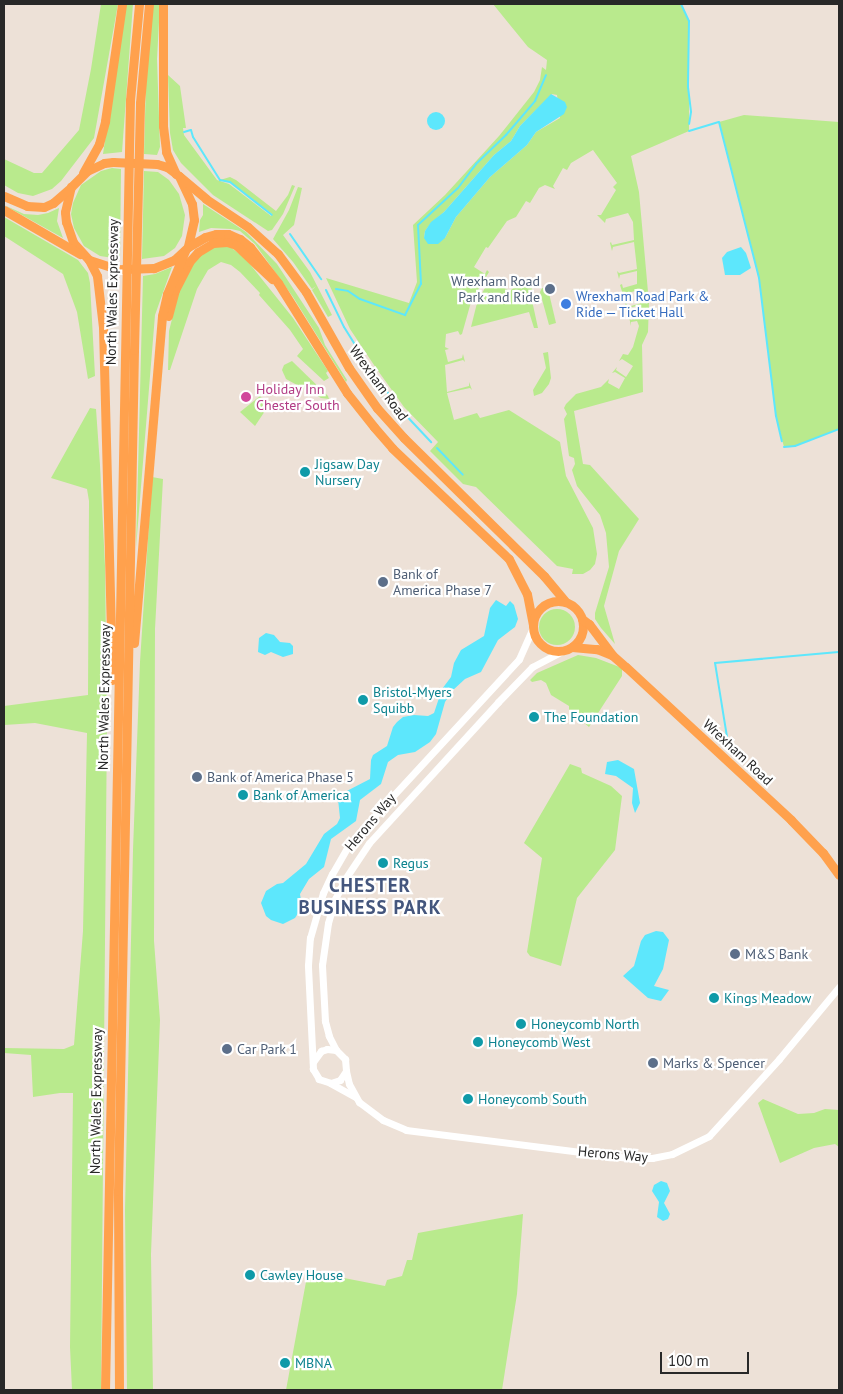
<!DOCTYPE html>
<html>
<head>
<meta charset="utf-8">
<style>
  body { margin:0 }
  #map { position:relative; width:843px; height:1394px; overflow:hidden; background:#ede1d7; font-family:"PT Sans",sans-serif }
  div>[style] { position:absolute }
  .green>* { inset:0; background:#b9ea8d }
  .round { border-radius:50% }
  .water>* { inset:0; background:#5de7fc }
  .stream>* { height:2px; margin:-1px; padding:0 1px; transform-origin:1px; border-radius:1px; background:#5de7fc }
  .tertiary>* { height:7px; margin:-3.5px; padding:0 3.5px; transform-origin:3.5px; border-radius:3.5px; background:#fff }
  .trunk>* { height:9px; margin:-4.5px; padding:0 4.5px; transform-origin:4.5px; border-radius:4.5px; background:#ffa14d }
  .trunk>.ring { margin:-4.5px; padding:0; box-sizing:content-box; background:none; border:9px solid #ffa14d; border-radius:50% }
  .dots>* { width:14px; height:14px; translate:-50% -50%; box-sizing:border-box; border:2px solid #fff; border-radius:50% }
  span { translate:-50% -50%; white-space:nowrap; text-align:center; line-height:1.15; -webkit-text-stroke:4.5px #fff; paint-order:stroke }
  .service-label { font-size:14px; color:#4e5e75 }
  .right { translate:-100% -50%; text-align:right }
  .left { translate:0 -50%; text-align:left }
  .street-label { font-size:14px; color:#282828 }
  .shop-label { font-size:14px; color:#366cbe }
  .hotel-label { font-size:14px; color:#b23c85 }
  .culture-label { font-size:14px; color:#0d838f }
  .district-label { font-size:19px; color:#44567d; font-weight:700; letter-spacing:1px }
  .frame { position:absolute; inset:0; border:5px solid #282828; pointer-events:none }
  .scale { position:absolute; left:660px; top:1352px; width:89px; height:22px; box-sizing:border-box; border:2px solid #282828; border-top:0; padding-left:6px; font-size:15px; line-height:18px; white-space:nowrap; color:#282828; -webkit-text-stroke:4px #fff; paint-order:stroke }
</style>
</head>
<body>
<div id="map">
  <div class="green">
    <i style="clip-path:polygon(101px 4px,118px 4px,94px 138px,61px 181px,52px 189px,33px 196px,18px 193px,4px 185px,4px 159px,34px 173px,42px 173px,79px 130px,91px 69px)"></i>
    <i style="clip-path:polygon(125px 4px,133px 4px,122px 152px,103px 154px)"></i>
    <i style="clip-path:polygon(153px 4px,160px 4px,157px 59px,160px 147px,157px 155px,144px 154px,146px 82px)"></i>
    <i style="clip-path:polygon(evenodd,493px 4px,681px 4px,689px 21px,689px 131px,631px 156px,639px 192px,649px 303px,648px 332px,642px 345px,643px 392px,574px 411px,583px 464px,590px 465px,639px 519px,619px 551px,604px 606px,615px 644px,601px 628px,595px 619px,595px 613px,609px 567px,606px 533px,600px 515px,577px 486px,572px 470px,575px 464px,574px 458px,569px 456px,564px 419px,567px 414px,564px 408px,566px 404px,576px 394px,601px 387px,609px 379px,608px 383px,619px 389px,625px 378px,615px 372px,612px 373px,617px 367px,616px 370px,626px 377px,633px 366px,622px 359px,619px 361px,623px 354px,628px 355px,633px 347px,639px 326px,637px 321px,631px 322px,631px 326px,629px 317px,631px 320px,641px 318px,641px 305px,628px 308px,628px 312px,625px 304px,626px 303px,628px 307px,641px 303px,639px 290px,624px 294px,624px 298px,620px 285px,622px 284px,623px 288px,637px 284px,637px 271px,620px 275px,619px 279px,617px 271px,619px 273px,637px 269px,634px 242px,613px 247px,612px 251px,610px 243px,611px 242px,612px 245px,634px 240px,633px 222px,628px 213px,606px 219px,605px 223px,597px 215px,601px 215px,616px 190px,613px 187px,617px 183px,593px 150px,571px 163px,567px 170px,563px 168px,553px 186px,555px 189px,545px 185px,539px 188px,530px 203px,526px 201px,516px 217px,507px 221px,488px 248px,486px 247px,474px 267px,485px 274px,487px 270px,489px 272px,471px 302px,462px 334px,460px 335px,458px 331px,446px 334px,445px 347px,449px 349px,445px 350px,448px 362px,462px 358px,463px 354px,465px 362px,463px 360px,445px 365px,447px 392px,469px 386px,469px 382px,472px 390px,470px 388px,447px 393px,454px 420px,477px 413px,480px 418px,509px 410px,560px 442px,566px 476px,593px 528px,597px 554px,595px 564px,590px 570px,583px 574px,572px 574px,573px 569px,557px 566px,476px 487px,463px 484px,430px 451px,438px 442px,404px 407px,376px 368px,350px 329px,326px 278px,409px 303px,417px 282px,413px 225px,445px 195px,499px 136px,534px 92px,540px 80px,542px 67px,546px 70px,547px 60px,528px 47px,493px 4px,552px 94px,557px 95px,560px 118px,536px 132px,527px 145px,490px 177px,456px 217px,445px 238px,424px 238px,425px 231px,431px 223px,444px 212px,494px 155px,511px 141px,520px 126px,552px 94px)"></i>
    <i style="clip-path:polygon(168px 75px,180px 86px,186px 128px,183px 128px,184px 135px,217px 180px,229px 184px,271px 216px,272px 214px,230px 182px,220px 180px,230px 177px,236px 180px,276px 211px,288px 195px,292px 185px,295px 186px,283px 214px,272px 230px,268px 231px,213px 195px,181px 163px,173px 150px,170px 133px)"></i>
    <i style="clip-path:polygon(744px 115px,839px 122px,839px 429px,795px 446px,784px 447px,776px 416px,759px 278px,719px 122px)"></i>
    <i style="clip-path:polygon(112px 168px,121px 169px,120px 259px,100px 256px,84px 246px,74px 228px,71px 214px,73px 203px,81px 185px,101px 171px)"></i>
    <i style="clip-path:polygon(144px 171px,158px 172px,169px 180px,179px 194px,185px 215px,182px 236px,175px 248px,164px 256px,142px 259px)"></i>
    <i style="clip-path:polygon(298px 187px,302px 188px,294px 225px,283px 235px,310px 272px,332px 315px,328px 317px,312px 290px,316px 286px,312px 289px,293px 262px,273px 239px,289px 210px)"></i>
    <i style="clip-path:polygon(203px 204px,246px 232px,277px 264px,319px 328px,325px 345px,347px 380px,346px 382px,293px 297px,255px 244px,240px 231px,231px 229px,211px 228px,199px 232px,200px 220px,203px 215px)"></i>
    <i style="clip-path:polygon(4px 205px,24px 214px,38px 215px,48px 213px,59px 208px,57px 221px,63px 238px)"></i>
    <i style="clip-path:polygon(4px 217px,78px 260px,88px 273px,90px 283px,95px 376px,88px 379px,77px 312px,63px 274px,4px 236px)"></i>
    <i style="clip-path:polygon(216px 245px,229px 246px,245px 258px,293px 318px,328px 371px,326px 373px,329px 378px,324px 381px,297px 356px,303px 349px,290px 330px,259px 295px,260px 293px,240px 272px,231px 265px,221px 262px,208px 270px,197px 289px,170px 370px,168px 370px,169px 331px,179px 291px,193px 264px,201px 254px)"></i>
    <i style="clip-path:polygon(172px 267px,155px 315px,136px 548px,143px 276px,155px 274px)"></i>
    <i style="clip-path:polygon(533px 278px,531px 296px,538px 328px,534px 328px,529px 312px,471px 327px,477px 303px,489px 280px,510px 291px,523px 280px)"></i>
    <i style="clip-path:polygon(542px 288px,548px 289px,556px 323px,549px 325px,540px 292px)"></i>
    <i style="clip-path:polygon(548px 352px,551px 378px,549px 384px,542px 393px,534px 396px,533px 390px,546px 368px,543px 353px)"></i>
    <i style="clip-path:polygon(292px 361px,328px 396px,329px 399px,321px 398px,286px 379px,282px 370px,284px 365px)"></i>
    <i style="clip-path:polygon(260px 396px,269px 405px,255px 426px,240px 412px)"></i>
    <i style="clip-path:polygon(90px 408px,96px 409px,100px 465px,105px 566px,107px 719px,101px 1390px,72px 1390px,70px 1347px,73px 1093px,60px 1093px,33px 1097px,31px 1055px,4px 1053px,4px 1048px,64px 1049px,74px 1045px,83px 931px,87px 733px,35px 723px,4px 725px,4px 706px,88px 695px,89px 501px,87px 489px,51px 478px)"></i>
    <i style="clip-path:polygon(152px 477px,163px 479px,155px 629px,154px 941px,160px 1020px,151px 1254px,153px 1390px,127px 1390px,125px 1210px,133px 850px,140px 662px)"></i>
    <i class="round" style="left:539px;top:609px;width:36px;height:36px"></i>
    <i style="clip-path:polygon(578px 655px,596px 658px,622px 668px,622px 676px,589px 727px,569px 710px,569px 706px,551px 695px,546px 683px,541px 680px,532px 682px,530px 680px,537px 673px)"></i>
    <i style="clip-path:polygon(570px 764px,581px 768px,582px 773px,611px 786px,622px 796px,615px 850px,577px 898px,561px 966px,530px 956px,527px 952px,542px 858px,524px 843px)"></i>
    <i style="clip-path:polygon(763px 1099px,798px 1114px,814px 1113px,825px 1109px,839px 1110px,839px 1147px,835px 1144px,814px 1148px,780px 1163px,758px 1103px)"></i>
    <i style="clip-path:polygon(523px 1214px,517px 1294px,502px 1390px,286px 1390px,308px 1271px,385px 1286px,387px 1280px,402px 1276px,407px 1260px,412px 1260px,418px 1233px)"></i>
  </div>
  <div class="water">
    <i style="clip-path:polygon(551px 94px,565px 102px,567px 107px,564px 114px,536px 132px,527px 145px,490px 177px,456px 217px,445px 238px,438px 244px,428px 244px,424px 238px,425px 231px,431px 222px,444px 212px,494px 155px,511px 141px,520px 126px)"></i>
    <i class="round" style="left:427px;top:112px;width:18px;height:18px"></i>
    <i style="clip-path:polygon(741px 247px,746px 253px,751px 268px,740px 275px,725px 275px,722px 258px,727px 252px)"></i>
    <i style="clip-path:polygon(496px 600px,506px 606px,510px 601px,514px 605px,518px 619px,515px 627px,498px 640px,481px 672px,465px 679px,452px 691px,445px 702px,436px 734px,430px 742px,415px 752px,398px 755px,388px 762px,381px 784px,360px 800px,356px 821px,331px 839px,324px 867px,309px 879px,300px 894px,302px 907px,295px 918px,283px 924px,271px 920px,266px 916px,261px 903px,266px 891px,277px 884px,283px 883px,306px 864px,324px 834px,337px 824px,340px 818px,338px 799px,341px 794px,370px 779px,371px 760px,373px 755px,387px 746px,393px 727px,397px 722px,403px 717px,414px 715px,428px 716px,434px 713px,442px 689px,451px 677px,454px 663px,461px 650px,484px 636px,490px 608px)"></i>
    <i style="clip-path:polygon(266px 633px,274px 635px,280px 642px,290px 643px,293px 646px,293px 654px,283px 657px,271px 652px,265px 655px,258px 652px,259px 638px)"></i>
    <i style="clip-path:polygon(618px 760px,634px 769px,640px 803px,635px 813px,632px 803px,633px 788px,616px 776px,605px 774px,607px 762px)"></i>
    <i style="clip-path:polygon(656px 931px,663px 932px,669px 940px,663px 969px,654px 986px,669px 990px,661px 1001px,648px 998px,623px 976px,634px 966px,641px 941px,645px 935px)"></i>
    <i style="clip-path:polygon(661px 1181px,667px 1183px,670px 1191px,664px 1203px,670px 1214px,668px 1219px,663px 1221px,657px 1217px,659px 1202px,652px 1191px,654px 1185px)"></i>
  </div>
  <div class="stream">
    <i style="left:681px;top:4px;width:19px;rotate:65deg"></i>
    <i style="left:689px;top:21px;width:66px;rotate:90.9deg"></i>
    <i style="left:688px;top:87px;width:25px;rotate:83deg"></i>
    <i style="left:691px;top:112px;width:12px;rotate:99deg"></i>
    <i style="left:689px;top:131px;width:31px;rotate:-17deg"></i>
    <i style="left:719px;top:122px;width:161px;rotate:75.6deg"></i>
    <i style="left:759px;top:278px;width:139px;rotate:83deg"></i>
    <i style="left:776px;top:416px;width:26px;rotate:77deg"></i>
    <i style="left:184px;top:132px;width:7px;rotate:-16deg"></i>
    <i style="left:191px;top:130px;width:7px;rotate:74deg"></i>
    <i style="left:193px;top:137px;width:51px;rotate:57.9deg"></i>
    <i style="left:220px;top:180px;width:10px;rotate:11deg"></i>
    <i style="left:230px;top:182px;width:53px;rotate:38.2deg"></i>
    <i style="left:290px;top:234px;width:55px;rotate:55.4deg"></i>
    <i style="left:336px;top:289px;width:12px;rotate:9deg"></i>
    <i style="left:348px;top:291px;width:14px;rotate:34deg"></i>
    <i style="left:360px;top:299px;width:48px;rotate:19.6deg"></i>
    <i style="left:405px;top:315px;width:35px;rotate:-63deg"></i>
    <i style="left:421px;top:284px;width:59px;rotate:-92.9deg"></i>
    <i style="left:418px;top:225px;width:54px;rotate:-42.8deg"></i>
    <i style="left:458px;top:188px;width:30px;rotate:-53deg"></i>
    <i style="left:476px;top:164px;width:42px;rotate:-44deg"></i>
    <i style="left:506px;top:135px;width:45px;rotate:-49.5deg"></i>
    <i style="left:535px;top:101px;width:28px;rotate:-67deg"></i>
    <i style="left:326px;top:290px;width:41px;rotate:64.1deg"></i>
    <i style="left:344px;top:327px;width:47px;rotate:58deg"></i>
    <i style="left:369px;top:367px;width:51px;rotate:53.8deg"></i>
    <i style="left:399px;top:408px;width:47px;rotate:46.7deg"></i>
    <i style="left:784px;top:447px;width:11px;rotate:-5deg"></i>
    <i style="left:795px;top:446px;width:47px;rotate:-21.1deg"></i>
    <i style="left:437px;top:448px;width:37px;rotate:46deg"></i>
    <i style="left:728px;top:743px;width:81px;rotate:-99.2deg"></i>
    <i style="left:715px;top:663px;width:124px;rotate:-5.1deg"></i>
  </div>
  <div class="tertiary">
    <i style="left:336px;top:1050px;width:16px;rotate:-117deg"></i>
    <i style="left:329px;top:1036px;width:16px;rotate:-105deg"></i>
    <i style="left:325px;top:1021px;width:56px;rotate:-93.1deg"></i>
    <i style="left:322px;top:965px;width:42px;rotate:-81.9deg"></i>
    <i style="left:328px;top:923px;width:25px;rotate:-74deg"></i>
    <i style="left:335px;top:899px;width:22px;rotate:-63deg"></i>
    <i style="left:345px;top:879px;width:43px;rotate:-56.3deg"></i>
    <i style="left:369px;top:843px;width:191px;rotate:-47.5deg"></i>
    <i style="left:498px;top:702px;width:49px;rotate:-45.8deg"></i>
    <i style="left:532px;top:667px;width:34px;rotate:-28deg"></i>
    <i style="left:313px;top:1062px;width:14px;rotate:-54deg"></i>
    <i style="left:321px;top:1051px;width:6px;rotate:-18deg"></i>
    <i style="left:327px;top:1049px;width:9px;rotate:6deg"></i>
    <i style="left:336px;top:1050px;width:13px;rotate:45deg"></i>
    <i style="left:345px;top:1059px;width:12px;rotate:85deg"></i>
    <i style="left:346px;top:1071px;width:11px;rotate:124deg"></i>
    <i style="left:340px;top:1080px;width:9px;rotate:162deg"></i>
    <i style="left:331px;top:1083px;width:13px;rotate:-162deg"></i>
    <i style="left:319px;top:1079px;width:12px;rotate:-121deg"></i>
    <i style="left:313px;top:1069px;width:104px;rotate:-92.8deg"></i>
    <i style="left:308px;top:965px;width:27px;rotate:-86deg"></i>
    <i style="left:310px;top:938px;width:47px;rotate:-73.9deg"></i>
    <i style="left:323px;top:893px;width:21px;rotate:-65deg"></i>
    <i style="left:332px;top:874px;width:30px;rotate:-60deg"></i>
    <i style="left:347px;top:848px;width:48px;rotate:-49.3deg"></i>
    <i style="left:378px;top:812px;width:208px;rotate:-47.3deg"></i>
    <i style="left:519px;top:659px;width:35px;rotate:-66deg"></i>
    <i style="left:346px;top:1071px;width:13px;rotate:77deg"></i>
    <i style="left:349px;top:1084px;width:21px;rotate:61deg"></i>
    <i style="left:359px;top:1102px;width:30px;rotate:37deg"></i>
    <i style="left:383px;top:1120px;width:25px;rotate:23deg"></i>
    <i style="left:406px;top:1130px;width:224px;rotate:7.2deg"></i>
    <i style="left:628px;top:1158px;width:24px"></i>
    <i style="left:652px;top:1158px;width:20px;rotate:-11deg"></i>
    <i style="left:672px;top:1154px;width:41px;rotate:-25.9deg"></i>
    <i style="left:709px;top:1136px;width:104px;rotate:-47.7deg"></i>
    <i style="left:779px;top:1059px;width:94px;rotate:-50.2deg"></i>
    <i style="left:330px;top:1083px;width:29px;rotate:29deg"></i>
  </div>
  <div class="trunk">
    <i style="left:163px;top:4px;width:122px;rotate:90deg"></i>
    <i style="left:163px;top:126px;width:26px;rotate:83deg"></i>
    <i style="left:166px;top:152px;width:24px;rotate:66deg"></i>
    <i style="left:113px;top:162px;width:44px;rotate:2.6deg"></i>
    <i style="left:157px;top:164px;width:10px;rotate:17deg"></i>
    <i style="left:167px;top:167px;width:15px;rotate:37deg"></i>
    <i style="left:179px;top:176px;width:31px;rotate:65deg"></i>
    <i style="left:192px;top:204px;width:16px;rotate:83deg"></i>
    <i style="left:194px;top:220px;width:28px;rotate:103deg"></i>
    <i style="left:188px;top:247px;width:19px;rotate:137deg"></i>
    <i style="left:174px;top:260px;width:22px;rotate:158deg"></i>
    <i style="left:154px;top:268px;width:37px;rotate:178deg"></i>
    <i style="left:117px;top:269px;width:29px;rotate:-162deg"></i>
    <i style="left:89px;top:260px;width:24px;rotate:-132deg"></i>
    <i style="left:73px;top:242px;width:21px;rotate:-109deg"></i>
    <i style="left:66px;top:222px;width:10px;rotate:-96deg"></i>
    <i style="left:65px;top:212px;width:26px;rotate:-77deg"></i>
    <i style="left:71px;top:187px;width:23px;rotate:-45deg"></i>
    <i style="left:87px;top:171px;width:19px;rotate:-25deg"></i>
    <i style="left:104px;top:163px;width:9px;rotate:-6deg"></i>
    <i style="left:83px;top:173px;width:33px;rotate:-61deg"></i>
    <i style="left:99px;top:144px;width:24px;rotate:-75deg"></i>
    <i style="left:105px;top:121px;width:118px;rotate:-81.7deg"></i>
    <i style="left:179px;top:176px;width:35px;rotate:40deg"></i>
    <i style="left:206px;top:199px;width:50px;rotate:33.7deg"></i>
    <i style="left:248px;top:227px;width:40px;rotate:42deg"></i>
    <i style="left:278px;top:254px;width:47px;rotate:53.6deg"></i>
    <i style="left:306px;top:292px;width:87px;rotate:60.5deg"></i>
    <i style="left:349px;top:368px;width:49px;rotate:55deg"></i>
    <i style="left:377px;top:408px;width:40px;rotate:48deg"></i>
    <i style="left:404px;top:438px;width:197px;rotate:44.6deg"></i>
    <i style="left:544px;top:576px;width:34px;rotate:50deg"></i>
    <i style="left:4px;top:196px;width:25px;rotate:23deg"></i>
    <i style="left:27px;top:206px;width:17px;rotate:3deg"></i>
    <i style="left:44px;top:207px;width:10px;rotate:-24deg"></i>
    <i style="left:53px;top:203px;width:21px;rotate:-41deg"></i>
    <i style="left:4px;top:210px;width:88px;rotate:30.1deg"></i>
    <i style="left:188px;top:247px;width:20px;rotate:-30deg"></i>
    <i style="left:205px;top:237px;width:11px;rotate:-15deg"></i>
    <i style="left:216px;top:234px;width:12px"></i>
    <i style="left:228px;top:234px;width:13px;rotate:23deg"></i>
    <i style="left:240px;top:239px;width:13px;rotate:39deg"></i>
    <i style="left:250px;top:247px;width:46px;rotate:52.1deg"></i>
    <i style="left:278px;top:283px;width:130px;rotate:57.9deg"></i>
    <i style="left:347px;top:393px;width:43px;rotate:51.5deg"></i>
    <i style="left:374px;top:427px;width:28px;rotate:49deg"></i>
    <i style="left:392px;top:448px;width:161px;rotate:43.5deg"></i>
    <i style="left:509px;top:559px;width:39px;rotate:63deg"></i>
    <i style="left:527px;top:594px;width:32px;rotate:79deg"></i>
    <i style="left:89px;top:260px;width:18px;rotate:63deg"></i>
    <i style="left:97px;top:276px;width:51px;rotate:83.3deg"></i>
    <i style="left:103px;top:327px;width:353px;rotate:88.5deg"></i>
    <i style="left:168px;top:316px;width:27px;rotate:-75deg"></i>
    <i style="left:175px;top:290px;width:31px;rotate:-63deg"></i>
    <i style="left:189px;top:262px;width:13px;rotate:-48deg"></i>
    <i style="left:198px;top:252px;width:17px;rotate:-31deg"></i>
    <i style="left:213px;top:243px;width:14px;rotate:-4deg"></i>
    <i style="left:227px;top:242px;width:9px;rotate:18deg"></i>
    <i style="left:236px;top:245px;width:50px;rotate:43.4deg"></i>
    <i class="ring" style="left:533px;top:601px;width:41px;height:41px"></i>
    <i style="left:582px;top:619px;width:9px;rotate:36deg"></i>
    <i style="left:589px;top:624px;width:39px;rotate:53deg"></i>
    <i style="left:134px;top:643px;width:328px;rotate:-85.1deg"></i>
    <i style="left:162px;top:316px;width:23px;rotate:-77deg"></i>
    <i style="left:167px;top:294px;width:47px;rotate:-67.3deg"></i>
    <i style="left:572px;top:647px;width:25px;rotate:5deg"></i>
    <i style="left:597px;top:649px;width:16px;rotate:22deg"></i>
    <i style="left:612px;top:655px;width:18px;rotate:41deg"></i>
    <i style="left:626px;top:667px;width:225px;rotate:42.8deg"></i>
    <i style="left:791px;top:820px;width:46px;rotate:45.9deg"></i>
    <i style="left:823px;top:853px;width:27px;rotate:54deg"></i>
    <i style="left:105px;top:1390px;width:1290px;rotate:-88.89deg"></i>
    <i style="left:130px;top:100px;width:96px;rotate:-84.6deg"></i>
    <i style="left:119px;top:1390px;width:199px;rotate:-90.3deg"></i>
    <i style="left:118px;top:1191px;width:841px;rotate:-88.91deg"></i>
    <i style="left:134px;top:350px;width:247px;rotate:-88.6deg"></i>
    <i style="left:140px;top:103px;width:99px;rotate:-84.8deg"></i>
  </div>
  <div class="dots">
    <i style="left:550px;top:289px;background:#5c6f8a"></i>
    <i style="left:566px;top:304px;background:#3f7fe0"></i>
    <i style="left:246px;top:397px;background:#d1479c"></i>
    <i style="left:305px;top:472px;background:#0f9aa8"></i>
    <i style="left:383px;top:582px;background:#5c6f8a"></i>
    <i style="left:363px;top:700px;background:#0f9aa8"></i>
    <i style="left:534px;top:717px;background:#0f9aa8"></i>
    <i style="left:197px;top:777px;background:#5c6f8a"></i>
    <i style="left:243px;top:795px;background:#0f9aa8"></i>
    <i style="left:383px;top:863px;background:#0f9aa8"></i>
    <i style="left:735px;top:954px;background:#5c6f8a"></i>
    <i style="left:714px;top:998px;background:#0f9aa8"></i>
    <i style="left:521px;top:1024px;background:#0f9aa8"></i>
    <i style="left:478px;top:1042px;background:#0f9aa8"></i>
    <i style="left:227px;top:1049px;background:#5c6f8a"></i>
    <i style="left:653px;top:1063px;background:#5c6f8a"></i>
    <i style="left:468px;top:1099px;background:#0f9aa8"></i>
    <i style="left:250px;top:1275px;background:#0f9aa8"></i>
    <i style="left:285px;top:1363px;background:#0f9aa8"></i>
  </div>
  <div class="service-label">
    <span class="right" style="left:540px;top:289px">Wrexham Road<br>Park and Ride</span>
    <span class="left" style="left:393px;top:582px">Bank of<br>America Phase 7</span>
    <span class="left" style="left:207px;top:777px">Bank of America Phase 5</span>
    <span class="left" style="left:745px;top:954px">M&amp;S Bank</span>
    <span class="left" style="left:237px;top:1049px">Car Park 1</span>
    <span class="left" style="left:663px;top:1063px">Marks &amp; Spencer</span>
  </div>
  <div class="street-label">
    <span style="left:112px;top:292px;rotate:-89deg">North Wales Expressway</span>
    <span style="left:379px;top:383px;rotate:54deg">Wrexham Road</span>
    <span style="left:104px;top:697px;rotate:-89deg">North Wales Expressway</span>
    <span style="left:738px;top:752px;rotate:43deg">Wrexham Road</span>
    <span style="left:370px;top:822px;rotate:-50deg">Herons Way</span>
    <span style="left:96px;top:1101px;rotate:-89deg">North Wales Expressway</span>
    <span style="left:613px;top:1154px;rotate:5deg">Herons Way</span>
  </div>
  <div class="shop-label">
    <span class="left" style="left:576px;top:304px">Wrexham Road Park &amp;<br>Ride — Ticket Hall</span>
  </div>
  <div class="hotel-label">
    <span class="left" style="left:256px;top:397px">Holiday Inn<br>Chester South</span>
  </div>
  <div class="culture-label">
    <span class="left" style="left:315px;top:472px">Jigsaw Day<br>Nursery</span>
    <span class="left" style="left:373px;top:700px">Bristol-Myers<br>Squibb</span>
    <span class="left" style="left:544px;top:717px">The Foundation</span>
    <span class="left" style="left:253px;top:795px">Bank of America</span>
    <span class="left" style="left:393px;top:863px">Regus</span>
    <span class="left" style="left:724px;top:998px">Kings Meadow</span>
    <span class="left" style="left:531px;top:1024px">Honeycomb North</span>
    <span class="left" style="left:488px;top:1042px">Honeycomb West</span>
    <span class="left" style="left:478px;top:1099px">Honeycomb South</span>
    <span class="left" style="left:260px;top:1275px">Cawley House</span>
    <span class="left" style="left:295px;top:1363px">MBNA</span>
  </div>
  <div class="district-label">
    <span style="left:370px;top:897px">CHESTER<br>BUSINESS PARK</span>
  </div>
  <div class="frame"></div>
  <div class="scale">100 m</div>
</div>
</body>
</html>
